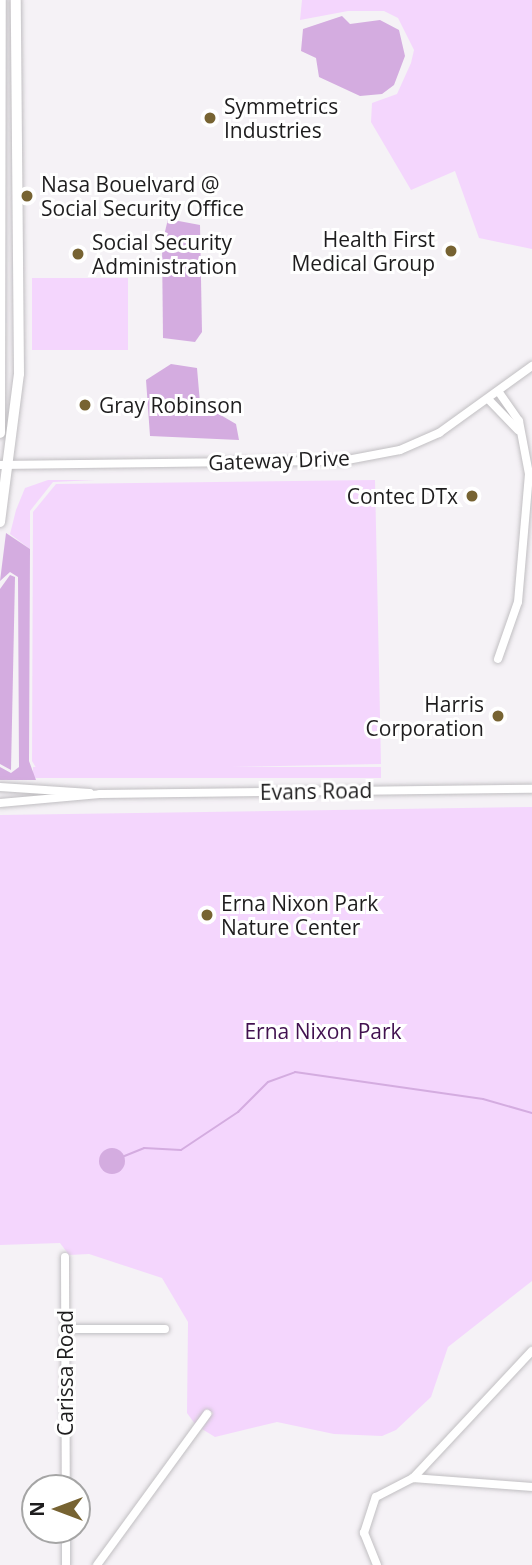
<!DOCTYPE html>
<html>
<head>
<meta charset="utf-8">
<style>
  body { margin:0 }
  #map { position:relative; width:532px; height:1565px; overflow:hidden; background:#f5f2f6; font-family:"Open Sans",sans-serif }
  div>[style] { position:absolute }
  .green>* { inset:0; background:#f4d6fd; transform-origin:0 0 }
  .water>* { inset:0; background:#d4ace0 }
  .round { border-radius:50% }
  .stream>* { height:2px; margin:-1px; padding:0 1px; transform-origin:1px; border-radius:1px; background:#d4ace0 }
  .roads { filter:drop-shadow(0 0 2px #c1bfc2) drop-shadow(0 0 2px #c1bfc2) }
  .minor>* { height:8px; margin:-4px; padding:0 4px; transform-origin:4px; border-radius:4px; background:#fff }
  .major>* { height:10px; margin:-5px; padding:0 5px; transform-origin:5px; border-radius:5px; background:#fff }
  .dots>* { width:19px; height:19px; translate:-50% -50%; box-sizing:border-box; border:4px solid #fff; border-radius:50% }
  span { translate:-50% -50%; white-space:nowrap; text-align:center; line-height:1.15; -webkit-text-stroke:6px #fff; paint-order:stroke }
  .poi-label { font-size:21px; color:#1e1d1e }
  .left { translate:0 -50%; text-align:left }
  .right { translate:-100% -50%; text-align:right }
  .street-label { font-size:21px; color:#1e1d1e }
  .park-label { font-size:21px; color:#41114f }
  .north { position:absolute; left:21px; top:1474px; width:70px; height:70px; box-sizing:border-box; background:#fff; border:2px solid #a5a5a5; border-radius:50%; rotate:270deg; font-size:19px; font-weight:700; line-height:28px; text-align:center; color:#1e1d1e }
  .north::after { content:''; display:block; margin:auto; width:24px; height:32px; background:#776332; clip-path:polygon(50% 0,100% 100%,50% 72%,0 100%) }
</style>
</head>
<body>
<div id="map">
  <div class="green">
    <i style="clip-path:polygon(302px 0,532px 0,532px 249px,479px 238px,455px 171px,411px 190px,371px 122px,372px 103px,397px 94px,411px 63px,414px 50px,398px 18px,384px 11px,348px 11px,300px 20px)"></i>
    <i style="left:128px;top:278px;width:72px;height:96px;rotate:90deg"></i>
    <i style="clip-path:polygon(48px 480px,95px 480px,53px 482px,30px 511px,30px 549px,10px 534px,16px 510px,25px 488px)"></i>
    <i style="clip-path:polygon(375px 480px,381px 764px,38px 771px,32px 761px,33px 512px,56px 484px)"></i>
    <i style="left:381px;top:767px;width:11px;height:348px;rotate:90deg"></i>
    <i style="clip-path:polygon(532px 807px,532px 1281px,448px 1347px,431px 1397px,396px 1430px,382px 1436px,334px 1434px,277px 1422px,215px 1437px,202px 1429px,213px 1413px,206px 1409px,195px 1424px,187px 1413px,188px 1322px,162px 1278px,89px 1254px,69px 1255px,60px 1243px,0 1245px,0 815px)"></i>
  </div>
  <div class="water">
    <i style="clip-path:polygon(342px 16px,350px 24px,380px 20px,399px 30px,405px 56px,394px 85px,382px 94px,360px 96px,319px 77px,316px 58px,301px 51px,303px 29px)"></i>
    <i style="clip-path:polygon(168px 219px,200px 225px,202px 332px,195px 342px,163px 338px,162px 244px)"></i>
    <i style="clip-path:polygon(171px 364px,197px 368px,200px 403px,236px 424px,239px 440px,150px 436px,146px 380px)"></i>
    <i style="clip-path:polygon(6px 533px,30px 549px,29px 761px,36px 780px,0 780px,0 767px,11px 773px,19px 767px,18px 577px,10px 572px,0 581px)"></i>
    <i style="clip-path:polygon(10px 575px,15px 577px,11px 770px,0 764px,0 589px)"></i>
    <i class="round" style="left:99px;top:1148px;width:26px;height:26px"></i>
  </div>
  <div class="stream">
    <i style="left:122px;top:1157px;width:24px;rotate:-22deg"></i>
    <i style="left:144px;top:1148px;width:37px;rotate:3deg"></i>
    <i style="left:181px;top:1150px;width:69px;rotate:-33.7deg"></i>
    <i style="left:238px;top:1112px;width:42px;rotate:-45deg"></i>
    <i style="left:268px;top:1082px;width:29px;rotate:-20deg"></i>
    <i style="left:295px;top:1072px;width:190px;rotate:8.2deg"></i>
    <i style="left:483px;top:1099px;width:51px;rotate:15.9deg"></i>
  </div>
  <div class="roads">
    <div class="minor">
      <i style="left:489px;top:400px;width:42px;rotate:46deg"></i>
      <i style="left:0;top:465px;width:342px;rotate:-0.7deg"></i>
      <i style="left:342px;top:461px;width:59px;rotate:-10.7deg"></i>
      <i style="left:400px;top:450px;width:43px;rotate:-23.6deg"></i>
      <i style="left:439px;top:433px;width:115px;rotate:-35.8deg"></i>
      <i style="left:498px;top:659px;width:60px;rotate:-70.7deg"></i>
      <i style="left:518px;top:602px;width:128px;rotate:-85.1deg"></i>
      <i style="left:529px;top:474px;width:54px;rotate:-100.7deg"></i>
      <i style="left:519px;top:421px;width:35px;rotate:-125deg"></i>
      <i style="left:0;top:787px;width:90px;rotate:3.8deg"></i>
      <i style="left:0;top:803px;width:100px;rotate:-5.1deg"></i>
      <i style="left:100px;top:794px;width:432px;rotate:-0.7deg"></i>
      <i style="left:65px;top:1257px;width:231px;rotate:89.8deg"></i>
      <i style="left:65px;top:1329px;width:100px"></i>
      <i style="left:413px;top:1478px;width:119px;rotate:4.3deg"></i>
      <i style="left:66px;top:1530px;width:35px;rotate:90deg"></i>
      <i style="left:97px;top:1565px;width:187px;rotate:-53.9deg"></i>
      <i style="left:377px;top:1565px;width:35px;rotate:-112deg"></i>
      <i style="left:364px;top:1533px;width:38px;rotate:-72deg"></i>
      <i style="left:376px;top:1497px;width:42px;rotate:-27.2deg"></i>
      <i style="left:413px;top:1478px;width:174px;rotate:-46.9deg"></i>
    </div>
    <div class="major">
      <i style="left:0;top:433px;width:433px;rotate:-89.9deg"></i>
      <i style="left:0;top:522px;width:149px;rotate:-82.7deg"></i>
      <i style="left:19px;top:374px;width:374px;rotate:-90.5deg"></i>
    </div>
  </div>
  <div class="dots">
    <i style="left:210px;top:118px;background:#776332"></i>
    <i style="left:27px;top:196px;background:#776332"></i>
    <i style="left:451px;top:251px;background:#776332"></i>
    <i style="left:78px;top:254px;background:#776332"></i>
    <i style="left:85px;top:405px;background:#776332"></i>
    <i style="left:472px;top:496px;background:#776332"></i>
    <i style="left:498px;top:716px;background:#776332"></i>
    <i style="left:207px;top:915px;background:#776332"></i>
  </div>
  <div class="poi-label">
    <span class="left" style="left:224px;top:118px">Symmetrics<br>Industries</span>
    <span class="left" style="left:41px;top:196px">Nasa Bouelvard @<br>Social Security Office</span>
    <span class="right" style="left:435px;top:251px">Health First<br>Medical Group</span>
    <span class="left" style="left:92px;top:254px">Social Security<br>Administration</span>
    <span class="left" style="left:99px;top:405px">Gray Robinson</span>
    <span class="right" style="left:458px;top:496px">Contec DTx</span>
    <span class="right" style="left:484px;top:716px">Harris<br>Corporation</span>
    <span class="left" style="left:221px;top:915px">Erna Nixon Park<br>Nature Center</span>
  </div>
  <div class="street-label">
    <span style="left:279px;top:460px;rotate:-2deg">Gateway Drive</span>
    <span style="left:316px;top:791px;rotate:-1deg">Evans Road</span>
    <span style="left:65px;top:1373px;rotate:-90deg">Carissa Road</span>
  </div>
  <div class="park-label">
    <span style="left:323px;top:1031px">Erna Nixon Park</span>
  </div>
  <div class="north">N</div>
</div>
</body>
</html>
